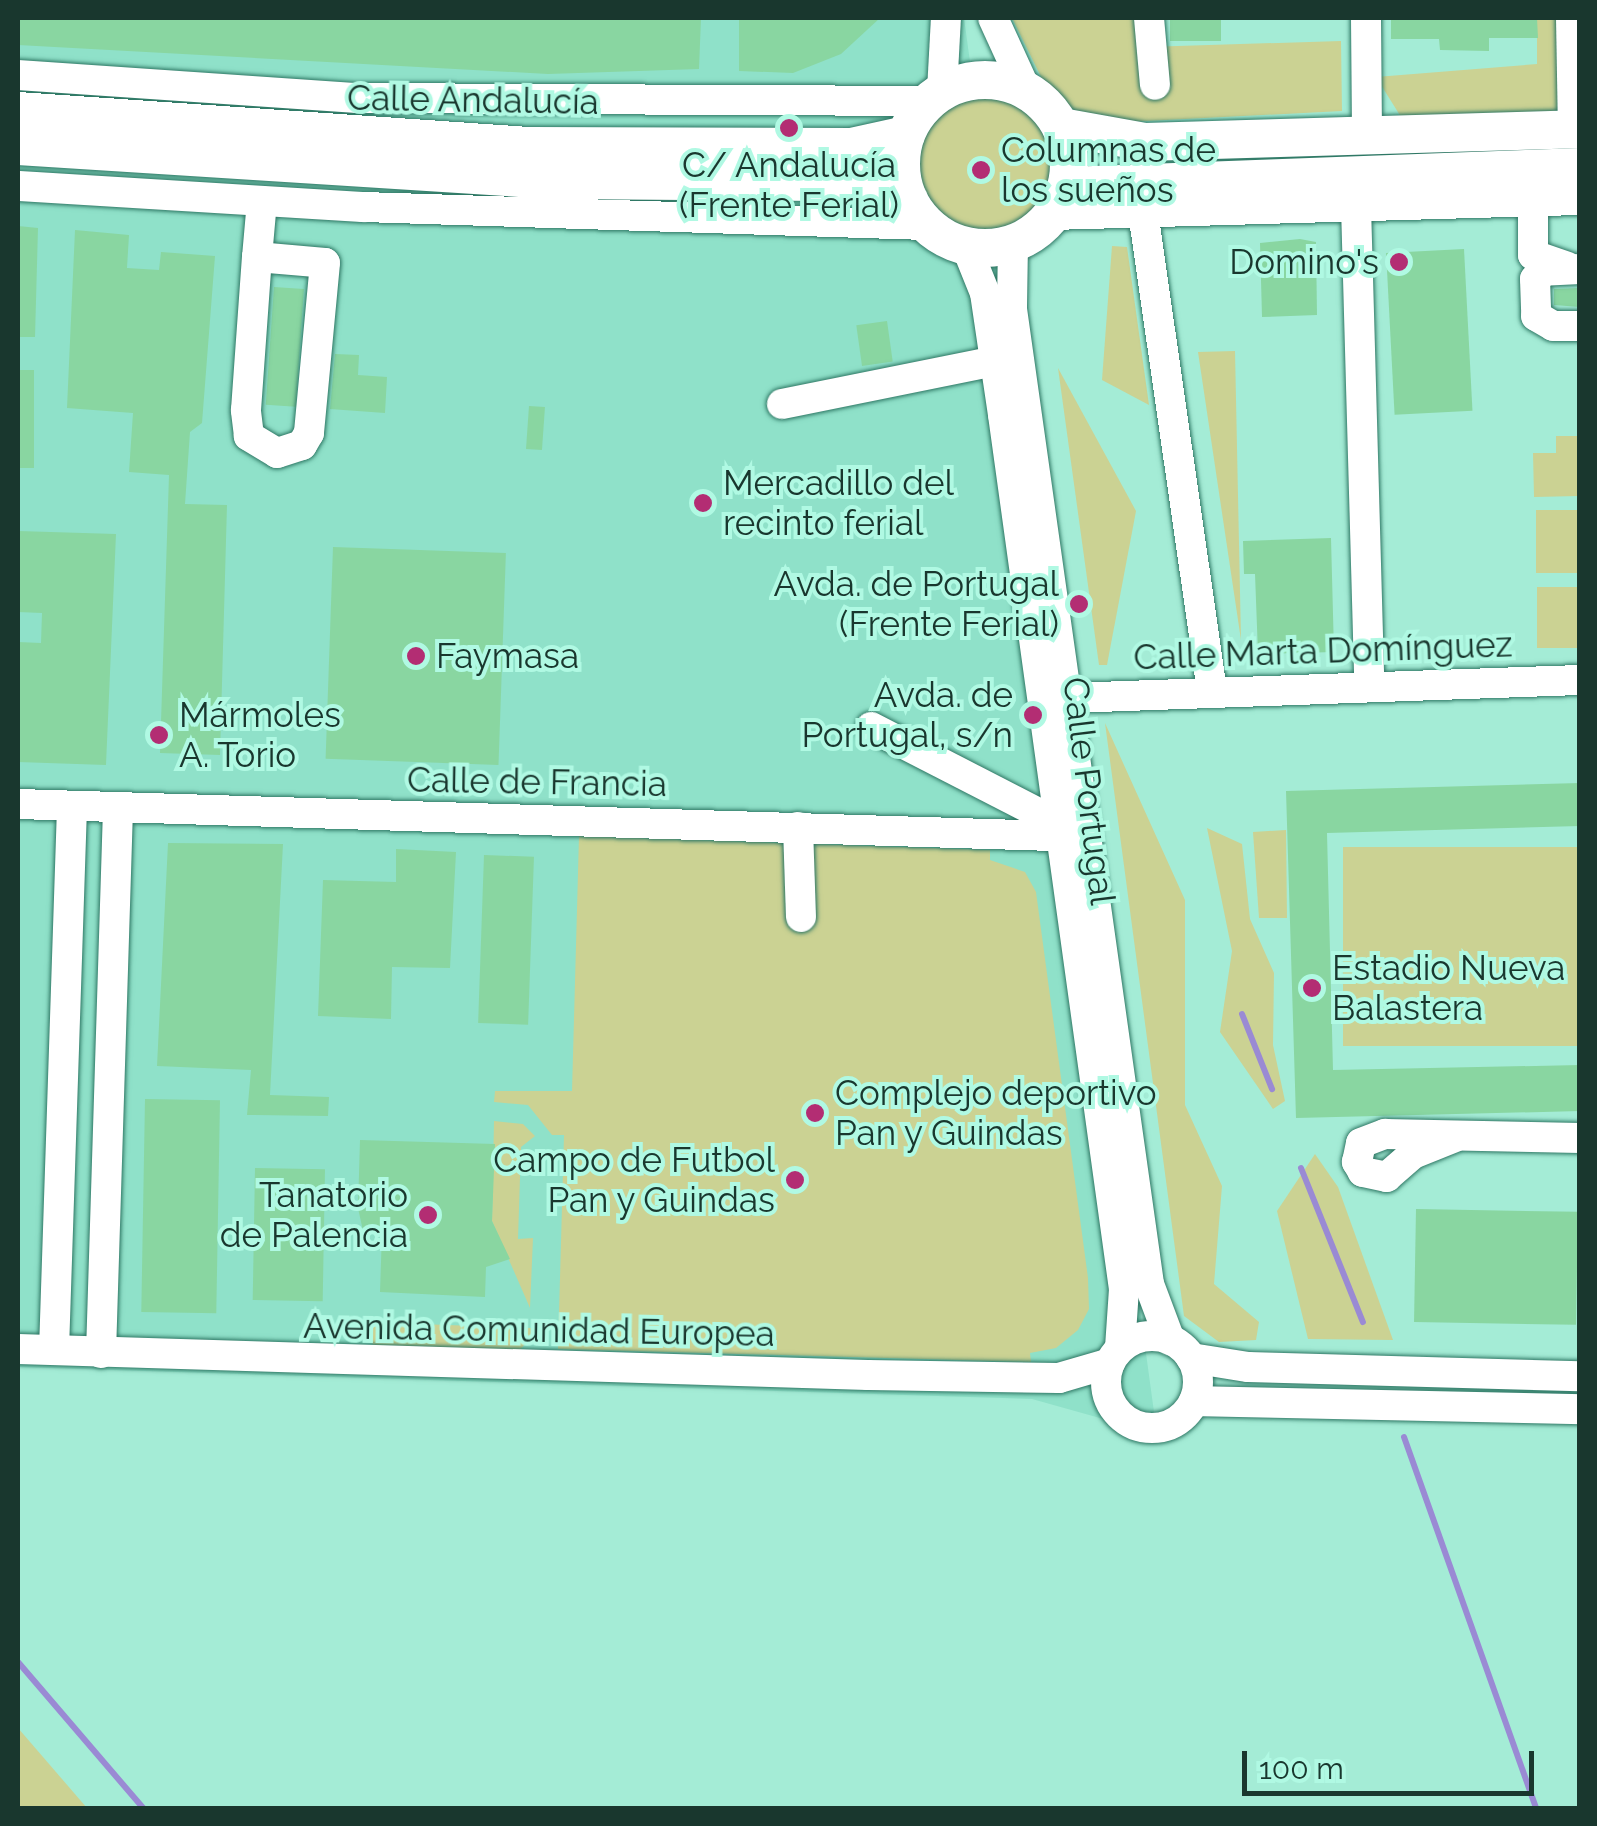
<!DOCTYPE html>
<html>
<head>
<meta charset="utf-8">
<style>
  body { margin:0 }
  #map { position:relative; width:1597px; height:1826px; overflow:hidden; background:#a4ecd6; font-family:Raleway,sans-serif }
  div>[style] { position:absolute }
  .built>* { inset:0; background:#8fe1c9 }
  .green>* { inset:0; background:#cbd293; transform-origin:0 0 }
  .round { border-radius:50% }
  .stream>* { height:6px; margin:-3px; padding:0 3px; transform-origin:3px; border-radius:3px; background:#9a8ad4 }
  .building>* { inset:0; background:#89d6a1; transform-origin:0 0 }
  .roads { filter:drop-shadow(0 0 2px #2e7764) drop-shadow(0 0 2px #2e7764) }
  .minor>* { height:30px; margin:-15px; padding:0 15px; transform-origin:15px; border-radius:15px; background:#fff }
  .minor>.ring { margin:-15px; padding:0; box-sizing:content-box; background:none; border:30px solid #fff; border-radius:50% }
  .major>* { height:38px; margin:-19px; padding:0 19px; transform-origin:19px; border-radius:19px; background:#fff }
  .major>.ring { margin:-19px; padding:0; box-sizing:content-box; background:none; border:38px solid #fff; border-radius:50% }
  .dots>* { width:28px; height:28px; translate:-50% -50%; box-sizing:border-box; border:5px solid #b0f9e3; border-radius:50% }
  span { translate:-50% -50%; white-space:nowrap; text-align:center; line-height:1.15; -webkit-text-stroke:8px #b0f9e3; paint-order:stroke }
  .street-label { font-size:35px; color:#19372e }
  .poi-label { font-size:35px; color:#19372e }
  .left { translate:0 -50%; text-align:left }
  .right { translate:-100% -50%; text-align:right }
  .frame { position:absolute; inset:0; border:20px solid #19372e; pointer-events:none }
  .scale { position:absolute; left:1242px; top:1751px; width:292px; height:45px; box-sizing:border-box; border:5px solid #19372e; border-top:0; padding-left:12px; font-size:30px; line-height:35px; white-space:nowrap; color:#19372e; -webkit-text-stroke:8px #b0f9e3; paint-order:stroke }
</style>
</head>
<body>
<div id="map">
  <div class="built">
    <i style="clip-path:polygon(18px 18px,964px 18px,1157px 1434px,1032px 1399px,18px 1367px)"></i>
  </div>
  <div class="green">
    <i style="clip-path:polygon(1012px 18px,1142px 18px,1146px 47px,1341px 41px,1342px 111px,1089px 124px,1044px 83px)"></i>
    <i style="clip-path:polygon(1537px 18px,1579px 18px,1579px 117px,1406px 125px,1376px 77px,1537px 64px)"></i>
    <i class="round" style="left:901px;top:80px;width:168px;height:168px"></i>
    <i style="clip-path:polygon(1112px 246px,1127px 247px,1149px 405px,1102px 380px)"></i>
    <i style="clip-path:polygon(1235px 351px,1241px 640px,1198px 352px)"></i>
    <i style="clip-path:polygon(1058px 368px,1136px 511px,1107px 665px,1099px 665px)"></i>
    <i style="clip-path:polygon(1556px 436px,1579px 436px,1579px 496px,1534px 497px,1533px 453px,1556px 453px)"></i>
    <i style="left:1579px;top:510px;width:63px;height:43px;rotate:90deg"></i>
    <i style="left:1579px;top:587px;width:61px;height:42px;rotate:90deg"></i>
    <i style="clip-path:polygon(1105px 723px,1185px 900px,1185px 1105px,1222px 1186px,1214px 1284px,1259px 1322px,1256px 1340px,1219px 1342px,1184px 1316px)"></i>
    <i style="clip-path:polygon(1207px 828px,1242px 844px,1250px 919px,1274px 973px,1273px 1045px,1285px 1101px,1273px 1109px,1220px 1032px,1232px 951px)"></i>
    <i style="clip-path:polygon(1286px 830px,1287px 918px,1259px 918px,1253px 832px)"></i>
    <i style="clip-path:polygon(579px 836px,990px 850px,990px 860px,1025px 872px,1036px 892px,1088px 1278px,1089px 1309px,1078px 1330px,1056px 1348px,1030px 1353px,1031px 1362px,558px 1349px,564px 1135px,552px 1135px,528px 1105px,494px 1102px,495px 1091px,572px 1091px)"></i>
    <i style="left:1579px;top:847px;width:199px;height:236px;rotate:90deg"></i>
    <i style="clip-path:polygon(494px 1121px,523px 1124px,535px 1136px,521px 1147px,518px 1239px,533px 1238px,530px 1308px,492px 1221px)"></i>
    <i style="clip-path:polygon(1315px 1154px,1338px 1187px,1393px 1340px,1308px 1339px,1277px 1211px)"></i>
    <i style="clip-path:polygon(363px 1322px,531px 1328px,531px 1337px,520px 1350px,373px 1345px)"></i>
    <i style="clip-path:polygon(18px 1728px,87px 1808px,18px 1808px)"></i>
  </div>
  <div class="stream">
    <i style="left:1242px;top:1014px;width:81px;rotate:68.2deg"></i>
    <i style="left:1301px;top:1168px;width:166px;rotate:68.1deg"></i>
    <i style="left:1404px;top:1437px;width:394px;rotate:70.4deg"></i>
    <i style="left:18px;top:1662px;width:192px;rotate:49.4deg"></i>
  </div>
  <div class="building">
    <i style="clip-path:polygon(18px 18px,479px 19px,701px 18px,699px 69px,548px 74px,18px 45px)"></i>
    <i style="clip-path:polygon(739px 18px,880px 18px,841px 54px,793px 73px,739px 71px)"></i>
    <i style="left:1170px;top:18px;width:51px;height:23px"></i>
    <i style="clip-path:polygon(1391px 18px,1537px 18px,1538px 38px,1489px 38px,1489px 51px,1440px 50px,1439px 39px,1391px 39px)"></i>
    <i style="clip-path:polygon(18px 226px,38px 228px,35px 337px,18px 337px)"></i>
    <i style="clip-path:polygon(75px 230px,129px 235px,127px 268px,159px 270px,161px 252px,215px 256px,202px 423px,190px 432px,185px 504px,227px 505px,220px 755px,160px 753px,169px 475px,129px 472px,133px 413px,67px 408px)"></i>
    <i style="clip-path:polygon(1300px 239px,1316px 242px,1317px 315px,1262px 317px,1260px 243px)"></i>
    <i style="left:1464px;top:249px;width:162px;height:78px;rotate:87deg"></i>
    <i style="left:274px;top:287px;width:30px;height:118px;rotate:4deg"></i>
    <i style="clip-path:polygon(1580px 288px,1580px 307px,1554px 305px,1554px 289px)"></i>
    <i style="left:887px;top:321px;width:41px;height:31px;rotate:82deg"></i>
    <i style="clip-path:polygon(335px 354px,359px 355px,358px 375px,387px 377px,385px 413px,330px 409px)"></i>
    <i style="left:18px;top:370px;width:16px;height:98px"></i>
    <i style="left:529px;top:406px;width:16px;height:43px;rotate:4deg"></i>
    <i style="clip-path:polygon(18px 531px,116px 534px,106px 765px,18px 762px,18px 642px,41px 643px,42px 613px,18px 612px)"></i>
    <i style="clip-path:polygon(1331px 538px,1334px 652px,1258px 654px,1255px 574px,1244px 574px,1243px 541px)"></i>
    <i style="left:333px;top:547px;width:173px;height:212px;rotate:2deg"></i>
    <i style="clip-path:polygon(1580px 783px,1580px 826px,1327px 833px,1333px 1070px,1580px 1065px,1580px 1111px,1296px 1118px,1286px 791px)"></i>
    <i style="clip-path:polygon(168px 843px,283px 844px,270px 1095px,329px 1097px,328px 1116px,247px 1115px,251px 1070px,157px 1066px)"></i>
    <i style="clip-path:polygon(396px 849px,456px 852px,450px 968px,392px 967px,391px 1019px,318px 1016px,323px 880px,396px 882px)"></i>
    <i style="left:484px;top:855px;width:50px;height:168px;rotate:2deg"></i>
    <i style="left:145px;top:1099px;width:75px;height:213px;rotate:1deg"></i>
    <i style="clip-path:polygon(360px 1140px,495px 1144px,492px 1221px,510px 1259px,486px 1267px,485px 1297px,380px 1292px,382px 1232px,363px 1231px,358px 1208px)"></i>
    <i style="left:255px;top:1168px;width:70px;height:132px;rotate:1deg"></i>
    <i style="left:1416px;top:1209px;width:162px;height:113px;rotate:1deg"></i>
  </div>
  <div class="roads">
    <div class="minor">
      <i style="left:993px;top:18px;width:77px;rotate:65.4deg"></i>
      <i style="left:1149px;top:18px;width:67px;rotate:84.9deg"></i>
      <i style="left:1366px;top:18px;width:117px;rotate:89.5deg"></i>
      <i style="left:1571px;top:18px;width:111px;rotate:89deg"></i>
      <i style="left:18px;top:75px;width:340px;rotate:3.9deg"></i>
      <i style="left:357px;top:98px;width:572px;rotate:0.3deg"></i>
      <i style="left:942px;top:91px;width:73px;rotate:-86.9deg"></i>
      <i style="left:18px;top:186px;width:346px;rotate:3.5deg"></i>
      <i style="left:363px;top:207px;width:564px;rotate:1.83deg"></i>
      <i style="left:1533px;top:201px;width:54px;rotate:90deg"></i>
      <i style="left:1533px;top:255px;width:36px;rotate:19deg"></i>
      <i style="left:1356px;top:206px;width:480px;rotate:88.4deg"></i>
      <i style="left:1143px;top:212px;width:483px;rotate:81.8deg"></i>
      <i style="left:1052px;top:215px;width:528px;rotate:-1.63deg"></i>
      <i style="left:1013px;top:243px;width:66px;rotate:90.9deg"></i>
      <i style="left:1012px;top:309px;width:985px;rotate:82deg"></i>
      <i style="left:1149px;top:1284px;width:60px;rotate:69.4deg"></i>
      <i style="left:966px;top:246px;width:51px;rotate:68deg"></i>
      <i style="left:985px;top:293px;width:123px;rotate:81.6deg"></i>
      <i style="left:1003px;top:415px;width:882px;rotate:82.12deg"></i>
      <i style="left:1124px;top:1289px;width:59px;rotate:93.9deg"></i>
      <i style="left:257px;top:257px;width:68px;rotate:5deg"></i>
      <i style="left:325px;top:263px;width:171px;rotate:95.4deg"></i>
      <i style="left:309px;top:433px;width:14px;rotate:120deg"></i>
      <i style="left:302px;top:445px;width:26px;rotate:162deg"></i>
      <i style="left:277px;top:453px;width:33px;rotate:-149deg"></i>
      <i style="left:249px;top:436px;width:26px;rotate:-97deg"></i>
      <i style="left:246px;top:410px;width:153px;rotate:-85.9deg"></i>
      <i style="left:257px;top:257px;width:56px;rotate:-84.9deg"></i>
      <i style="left:1580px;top:269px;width:36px;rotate:177deg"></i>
      <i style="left:1544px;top:271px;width:12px;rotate:138deg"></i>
      <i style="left:1535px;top:279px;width:37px;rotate:88deg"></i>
      <i style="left:1536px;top:316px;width:20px;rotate:30deg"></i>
      <i style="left:1553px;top:326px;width:27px"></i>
      <i style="left:782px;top:404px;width:217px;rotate:-11.4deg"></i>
      <i style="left:1069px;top:698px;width:511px;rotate:-2.02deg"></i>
      <i style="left:871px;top:727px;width:206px;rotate:27.2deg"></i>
      <i style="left:18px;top:804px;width:1038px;rotate:1.77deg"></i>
      <i style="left:798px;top:827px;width:90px;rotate:88.1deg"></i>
      <i style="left:1455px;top:1137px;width:45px;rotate:158deg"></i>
      <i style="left:1413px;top:1154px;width:35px;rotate:139deg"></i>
      <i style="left:1387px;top:1177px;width:25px;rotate:-168deg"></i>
      <i style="left:1363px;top:1172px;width:12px;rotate:-121deg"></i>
      <i style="left:1357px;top:1162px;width:19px;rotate:-78deg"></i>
      <i style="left:1361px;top:1143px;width:26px;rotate:-21deg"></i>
      <i style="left:1385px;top:1134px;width:195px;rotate:1.2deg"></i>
      <i class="ring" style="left:1106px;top:1336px;width:62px;height:62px"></i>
      <i style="left:18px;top:1349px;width:850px;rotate:1.75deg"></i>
      <i style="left:868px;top:1375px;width:191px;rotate:0.9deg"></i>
      <i style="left:1059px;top:1378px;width:53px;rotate:-16.4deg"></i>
      <i style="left:54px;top:1350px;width:543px;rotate:-88.1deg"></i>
      <i style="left:101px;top:1353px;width:544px;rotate:-88.21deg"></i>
      <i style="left:1191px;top:1358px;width:58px;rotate:9deg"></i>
      <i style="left:1248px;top:1367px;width:332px;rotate:1.6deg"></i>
      <i style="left:1194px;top:1401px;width:386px;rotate:1.2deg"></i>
    </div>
    <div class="major">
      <i class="ring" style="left:901px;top:80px;width:130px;height:130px"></i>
      <i style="left:18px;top:111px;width:512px;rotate:3.92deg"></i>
      <i style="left:529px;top:146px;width:322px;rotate:0.2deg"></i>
      <i style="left:851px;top:147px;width:56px;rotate:-12.3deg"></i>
      <i style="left:1061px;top:127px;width:85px;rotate:10.1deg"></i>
      <i style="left:1145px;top:142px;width:435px;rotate:-1.7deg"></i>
      <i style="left:18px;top:146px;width:534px;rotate:3.65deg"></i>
      <i style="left:551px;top:180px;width:307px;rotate:0.4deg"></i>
      <i style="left:858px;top:182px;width:54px;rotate:19.4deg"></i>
      <i style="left:1067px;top:186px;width:513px;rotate:-2.12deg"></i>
    </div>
  </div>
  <div class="dots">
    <i style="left:789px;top:128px;background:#b32d73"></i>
    <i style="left:981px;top:170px;background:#b32d73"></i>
    <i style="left:1399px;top:262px;background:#b32d73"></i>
    <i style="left:703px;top:503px;background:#b32d73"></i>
    <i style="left:1079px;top:604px;background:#b32d73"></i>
    <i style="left:416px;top:656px;background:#b32d73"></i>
    <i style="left:1033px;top:715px;background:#b32d73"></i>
    <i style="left:159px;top:735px;background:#b32d73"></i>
    <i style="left:1312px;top:988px;background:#b32d73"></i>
    <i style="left:815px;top:1113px;background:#b32d73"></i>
    <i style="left:795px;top:1180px;background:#b32d73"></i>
    <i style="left:428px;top:1215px;background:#b32d73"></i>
  </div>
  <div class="street-label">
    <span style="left:473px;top:100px;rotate:1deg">Calle Andalucía</span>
    <span style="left:1323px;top:651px;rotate:-2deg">Calle Marta Domínguez</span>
    <span style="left:537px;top:782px;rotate:1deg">Calle de Francia</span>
    <span style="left:1089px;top:791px;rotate:83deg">Calle Portugal</span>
    <span style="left:539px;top:1330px;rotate:1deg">Avenida Comunidad Europea</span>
  </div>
  <div class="poi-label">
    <span class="left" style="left:1001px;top:170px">Columnas de<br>los sueños</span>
    <span style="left:789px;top:185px">C/ Andalucía<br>(Frente Ferial)</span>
    <span class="right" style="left:1379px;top:262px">Domino's</span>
    <span class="left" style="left:723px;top:503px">Mercadillo del<br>recinto ferial</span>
    <span class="right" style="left:1059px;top:604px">Avda. de Portugal<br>(Frente Ferial)</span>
    <span class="left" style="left:436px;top:656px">Faymasa</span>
    <span class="right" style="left:1013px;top:715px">Avda. de<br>Portugal, s/n</span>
    <span class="left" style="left:179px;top:735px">Mármoles<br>A. Torio</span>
    <span class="left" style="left:1332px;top:988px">Estadio Nueva<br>Balastera</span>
    <span class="left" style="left:835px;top:1113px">Complejo deportivo<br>Pan y Guindas</span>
    <span class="right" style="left:775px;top:1180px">Campo de Futbol<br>Pan y Guindas</span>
    <span class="right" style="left:408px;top:1215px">Tanatorio<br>de Palencia</span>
  </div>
  <div class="frame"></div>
  <div class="scale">100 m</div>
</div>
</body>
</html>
